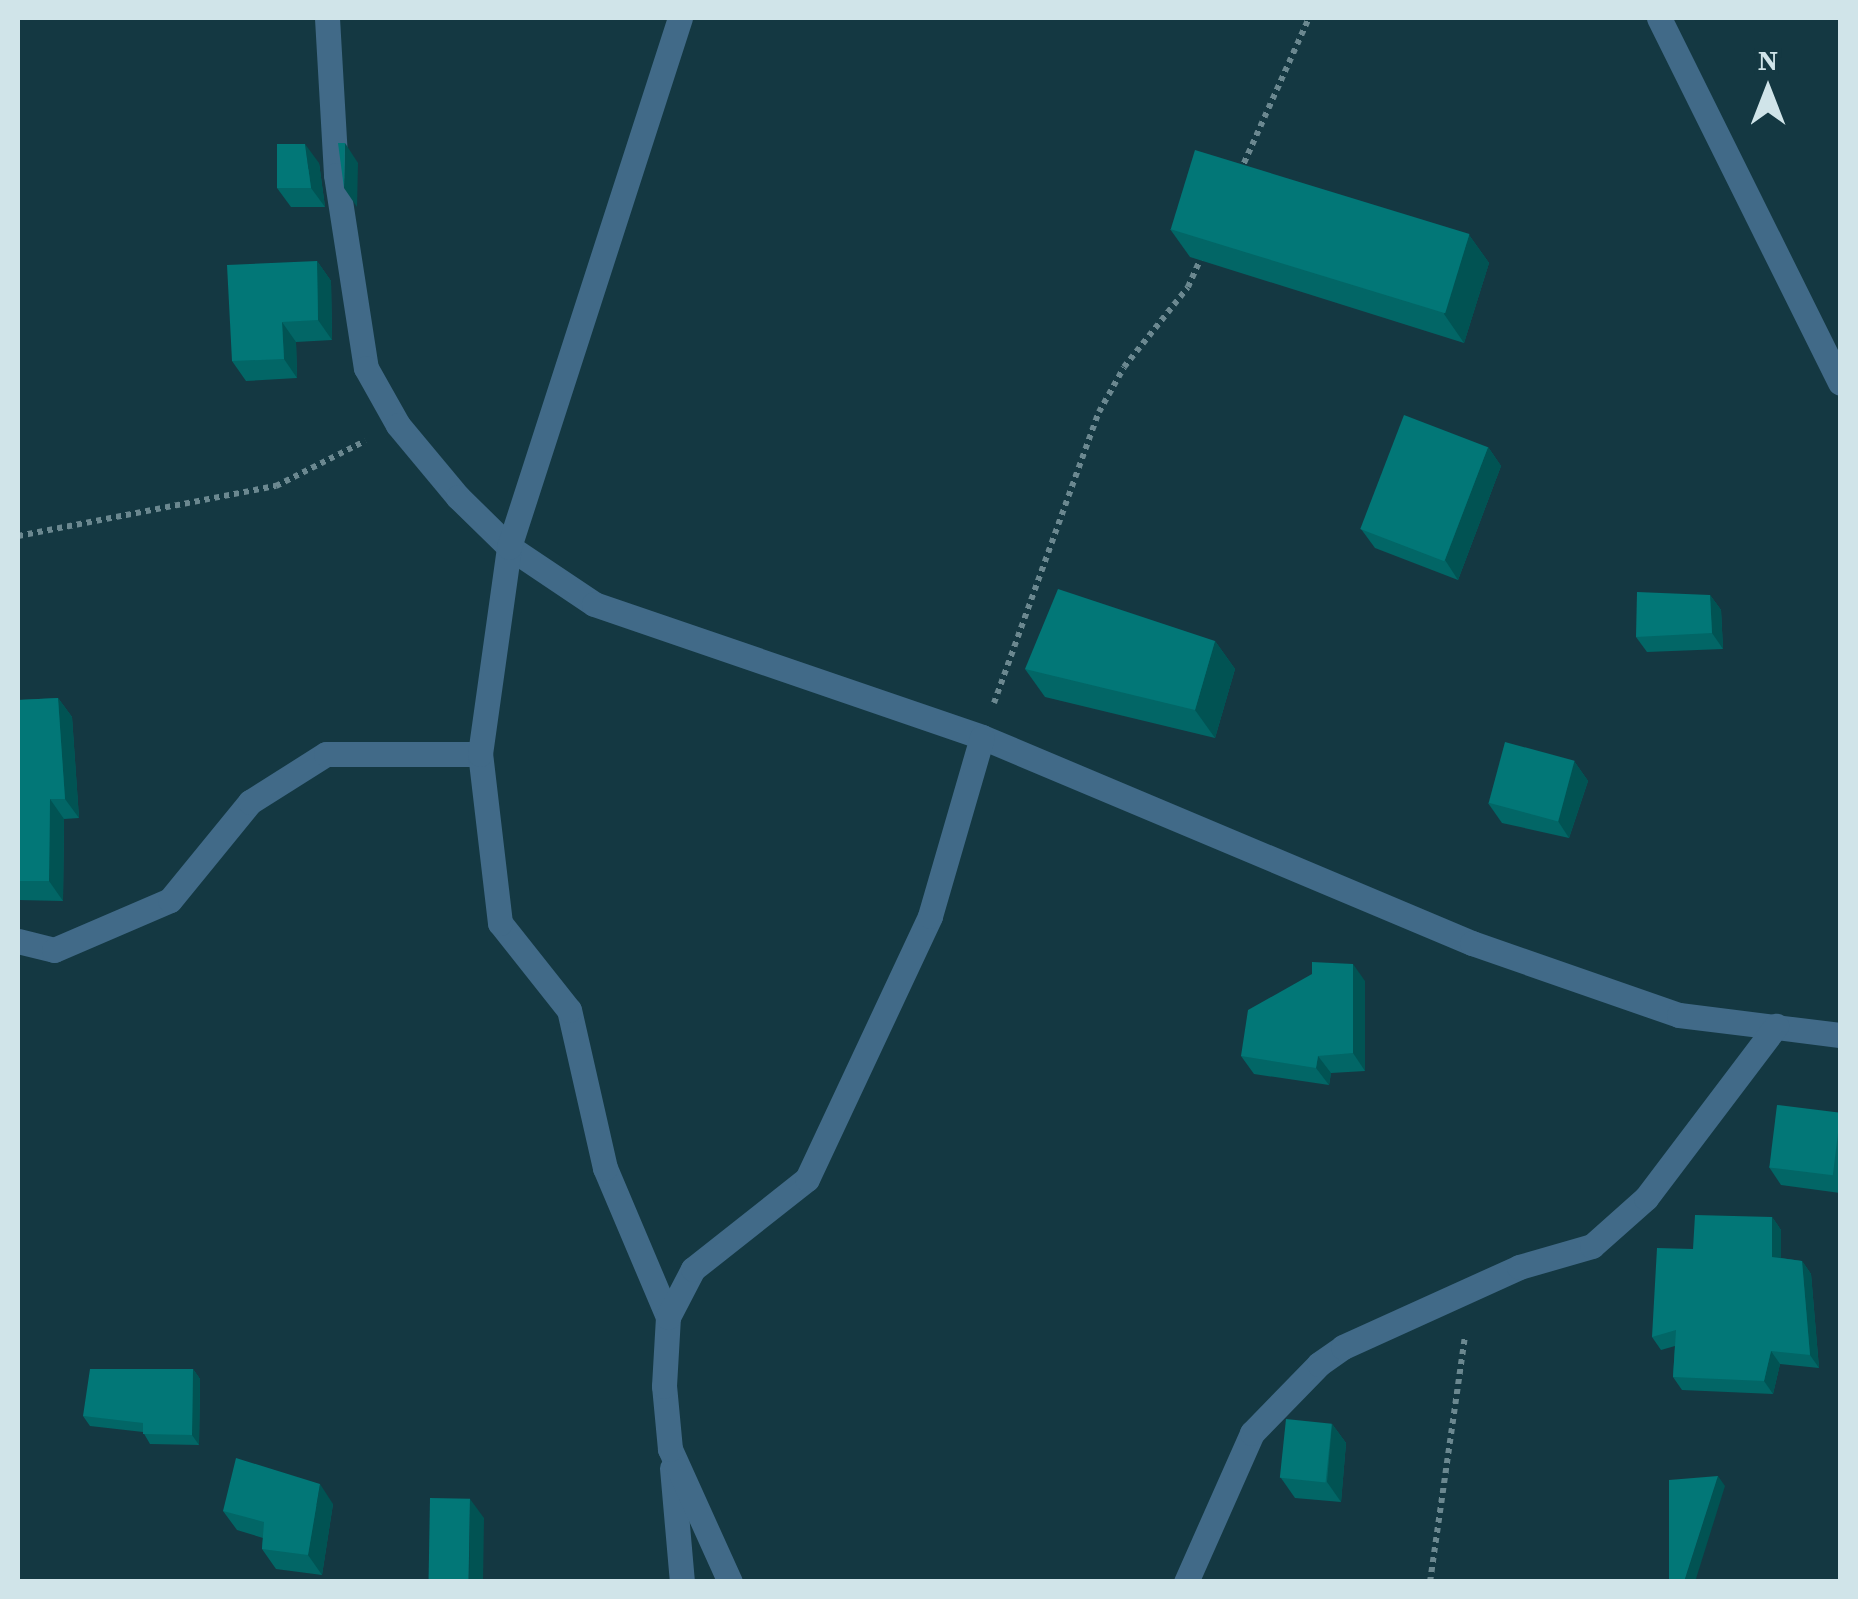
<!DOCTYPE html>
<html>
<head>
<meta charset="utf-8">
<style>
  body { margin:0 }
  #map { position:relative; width:1858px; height:1599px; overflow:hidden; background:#143842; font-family:"Source Serif 4",serif }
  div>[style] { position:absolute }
  .path>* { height:6px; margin-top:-3px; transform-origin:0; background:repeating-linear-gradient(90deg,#6b8890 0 5px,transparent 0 10px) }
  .street>* { height:25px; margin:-12.5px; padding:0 12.5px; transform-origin:12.5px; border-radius:12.5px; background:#416a88 }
  .wall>* { inset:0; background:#026666 }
  .shaded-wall>* { inset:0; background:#015353 }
  .building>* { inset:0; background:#027777; transform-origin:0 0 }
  span { translate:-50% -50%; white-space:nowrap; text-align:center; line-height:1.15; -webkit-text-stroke:9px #143842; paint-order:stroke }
  .frame { position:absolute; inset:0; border:20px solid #d0e4e9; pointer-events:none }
  .north { position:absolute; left:1718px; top:40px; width:100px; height:100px; -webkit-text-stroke:8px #143842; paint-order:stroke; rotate:0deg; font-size:28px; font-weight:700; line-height:40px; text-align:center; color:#d0e4e9 }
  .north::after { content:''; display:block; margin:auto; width:35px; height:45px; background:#d0e4e9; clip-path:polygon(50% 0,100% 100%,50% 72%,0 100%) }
</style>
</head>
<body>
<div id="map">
  <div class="path">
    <i style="left:1240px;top:172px;width:169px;rotate:-65.9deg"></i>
    <i style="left:18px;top:536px;width:263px;rotate:-11deg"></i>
    <i style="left:276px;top:486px;width:100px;rotate:-26.8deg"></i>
    <i style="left:994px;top:703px;width:309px;rotate:-70.2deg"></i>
    <i style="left:1099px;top:412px;width:51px;rotate:-60.9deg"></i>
    <i style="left:1124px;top:367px;width:102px;rotate:-51.3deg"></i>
    <i style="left:1188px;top:287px;width:34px;rotate:-66deg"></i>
    <i style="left:1430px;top:1582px;width:247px;rotate:-81.9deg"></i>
  </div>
  <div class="street">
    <i style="left:327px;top:18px;width:157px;rotate:86.7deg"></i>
    <i style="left:336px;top:175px;width:195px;rotate:81.2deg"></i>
    <i style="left:366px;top:368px;width:65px;rotate:60.7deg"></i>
    <i style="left:398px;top:425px;width:94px;rotate:50.2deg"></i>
    <i style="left:458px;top:497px;width:71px;rotate:44.4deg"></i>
    <i style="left:509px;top:547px;width:102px;rotate:33.8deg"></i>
    <i style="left:594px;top:604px;width:410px;rotate:18.9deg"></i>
    <i style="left:982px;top:737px;width:532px;rotate:22.8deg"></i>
    <i style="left:1472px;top:943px;width:219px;rotate:19.2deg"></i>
    <i style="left:1679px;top:1015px;width:162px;rotate:7.1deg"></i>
    <i style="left:1659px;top:18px;width:407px;rotate:63.6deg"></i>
    <i style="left:18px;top:941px;width:37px;rotate:14deg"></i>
    <i style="left:54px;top:950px;width:126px;rotate:-23.3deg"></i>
    <i style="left:170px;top:900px;width:127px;rotate:-50.8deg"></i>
    <i style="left:250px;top:802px;width:90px;rotate:-32.3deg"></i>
    <i style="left:326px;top:754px;width:154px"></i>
    <i style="left:668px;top:1317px;width:162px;rotate:-112.9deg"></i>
    <i style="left:605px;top:1168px;width:162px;rotate:-102.8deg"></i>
    <i style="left:569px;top:1010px;width:111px;rotate:-128.4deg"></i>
    <i style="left:500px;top:923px;width:170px;rotate:-96.7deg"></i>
    <i style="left:480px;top:754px;width:209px;rotate:-82deg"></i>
    <i style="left:509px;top:547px;width:556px;rotate:-72.09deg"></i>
    <i style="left:672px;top:1468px;width:114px;rotate:85deg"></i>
    <i style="left:730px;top:1582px;width:146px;rotate:-114.3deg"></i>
    <i style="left:670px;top:1449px;width:63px;rotate:-95.4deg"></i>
    <i style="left:664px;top:1386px;width:69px;rotate:-86.7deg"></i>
    <i style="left:668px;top:1317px;width:54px;rotate:-62.5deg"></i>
    <i style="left:693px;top:1269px;width:145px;rotate:-38.3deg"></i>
    <i style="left:807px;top:1179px;width:290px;rotate:-64.9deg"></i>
    <i style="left:930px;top:916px;width:186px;rotate:-73.8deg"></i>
    <i style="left:1186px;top:1582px;width:163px;rotate:-66.1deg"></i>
    <i style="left:1252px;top:1433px;width:96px;rotate:-45.8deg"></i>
    <i style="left:1319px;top:1364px;width:29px;rotate:-35deg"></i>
    <i style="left:1343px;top:1347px;width:193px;rotate:-24.4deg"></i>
    <i style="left:1519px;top:1267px;width:76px;rotate:-16deg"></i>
    <i style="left:1592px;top:1246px;width:72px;rotate:-41.6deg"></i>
    <i style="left:1646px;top:1198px;width:216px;rotate:-52.9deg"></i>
  </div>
  <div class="wall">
    <i style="clip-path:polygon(319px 163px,325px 207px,291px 207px,277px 188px)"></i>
    <i style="clip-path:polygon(1170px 229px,1469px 235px,1489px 263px,1464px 343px,1190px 257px)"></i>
    <i style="clip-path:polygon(317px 261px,331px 281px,332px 340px,296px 342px,297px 378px,246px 381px,232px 361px)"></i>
    <i style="clip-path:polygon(1488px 447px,1501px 466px,1458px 580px,1375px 548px,1361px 529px)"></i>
    <i style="clip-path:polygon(1710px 595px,1721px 610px,1723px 649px,1647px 652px,1636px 637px)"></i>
    <i style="clip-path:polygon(1215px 641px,1235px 669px,1215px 738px,1045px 697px,1025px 669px)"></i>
    <i style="clip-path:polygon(58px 698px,72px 717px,79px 818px,64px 819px,63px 901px,18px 900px,18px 700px)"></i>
    <i style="clip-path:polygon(1574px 761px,1588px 781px,1569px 838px,1502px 823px,1488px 803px)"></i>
    <i style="clip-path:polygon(1365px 981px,1365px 1071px,1331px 1073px,1329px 1085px,1254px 1074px,1241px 1056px)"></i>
    <i style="clip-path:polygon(1840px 1113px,1840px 1193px,1781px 1185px,1769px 1167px)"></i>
    <i style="clip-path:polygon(1772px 1217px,1781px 1230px,1781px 1258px,1802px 1261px,1811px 1274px,1819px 1368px,1780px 1364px,1773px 1394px,1682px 1390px,1673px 1377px,1675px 1346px,1661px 1350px,1652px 1337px,1693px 1249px)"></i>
    <i style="clip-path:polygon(193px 1369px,200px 1379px,199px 1445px,150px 1444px,143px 1432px,90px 1426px,83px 1416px)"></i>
    <i style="clip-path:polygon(1332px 1424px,1346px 1443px,1341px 1502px,1295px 1498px,1281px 1478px)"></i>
    <i style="clip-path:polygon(333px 1504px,322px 1575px,276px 1569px,262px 1549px,263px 1538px,237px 1530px,223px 1511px)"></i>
  </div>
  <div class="shaded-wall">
    <i style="clip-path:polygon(345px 143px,358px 163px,357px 207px,344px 188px)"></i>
    <i style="clip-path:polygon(305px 144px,319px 163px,325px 207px,311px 188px)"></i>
    <i style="clip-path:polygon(1469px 235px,1489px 263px,1464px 343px,1444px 314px)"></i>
    <i style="clip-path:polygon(317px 261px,331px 281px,332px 340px,318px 320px)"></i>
    <i style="clip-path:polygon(282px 322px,296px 342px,297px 378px,284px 359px)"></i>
    <i style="clip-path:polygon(1488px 447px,1501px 466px,1458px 580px,1445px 560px)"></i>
    <i style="clip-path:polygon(1710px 595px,1721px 610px,1723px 649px,1712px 633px)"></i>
    <i style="clip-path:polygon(1215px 641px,1235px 669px,1215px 738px,1195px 710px)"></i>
    <i style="clip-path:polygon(58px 698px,72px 717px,79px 818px,65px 799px)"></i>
    <i style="clip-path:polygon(1574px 761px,1588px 781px,1569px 838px,1556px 818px)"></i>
    <i style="clip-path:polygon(50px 799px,64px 819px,63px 901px,49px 881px)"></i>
    <i style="clip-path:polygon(1353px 964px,1365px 981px,1365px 1071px,1353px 1053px)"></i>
    <i style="clip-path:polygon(1318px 1056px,1331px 1073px,1329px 1085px,1316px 1068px)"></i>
    <i style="clip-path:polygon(1772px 1217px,1781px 1230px,1781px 1270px,1772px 1257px)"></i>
    <i style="clip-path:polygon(1802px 1261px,1811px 1274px,1819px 1368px,1810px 1355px)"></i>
    <i style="clip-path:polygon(1771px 1351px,1780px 1364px,1773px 1394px,1764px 1381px)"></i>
    <i style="clip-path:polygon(193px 1369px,200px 1379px,199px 1445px,192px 1435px)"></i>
    <i style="clip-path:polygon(1332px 1424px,1346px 1443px,1341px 1502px,1327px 1482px)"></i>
    <i style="clip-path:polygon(1718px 1476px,1725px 1486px,1695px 1582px,1684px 1582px)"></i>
    <i style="clip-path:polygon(320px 1484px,333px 1504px,322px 1575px,308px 1555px)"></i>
    <i style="clip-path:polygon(470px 1499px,484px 1518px,483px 1582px,469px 1582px)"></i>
  </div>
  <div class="building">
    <i style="clip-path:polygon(338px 143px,345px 143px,344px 188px)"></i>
    <i style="clip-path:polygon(277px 144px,305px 144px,311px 188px,277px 188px)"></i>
    <i style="left:1195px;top:150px;width:287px;height:83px;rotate:17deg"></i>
    <i style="clip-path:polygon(317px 261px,318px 320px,282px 322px,284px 359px,232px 361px,227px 265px)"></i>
    <i style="left:1404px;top:415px;width:90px;height:122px;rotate:21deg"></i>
    <i style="clip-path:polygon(1058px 589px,1215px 641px,1195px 710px,1025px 669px)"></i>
    <i style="clip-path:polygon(1637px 592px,1710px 595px,1712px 633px,1636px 637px)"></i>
    <i style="clip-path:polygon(58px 698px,65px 799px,50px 799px,49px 881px,18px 881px,18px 700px)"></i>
    <i style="left:1505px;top:742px;width:72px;height:63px;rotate:15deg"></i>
    <i style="clip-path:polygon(1312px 962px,1353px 964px,1353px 1053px,1318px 1056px,1316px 1068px,1241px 1056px,1248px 1010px,1312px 974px)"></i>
    <i style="left:1777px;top:1105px;width:64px;height:63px;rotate:7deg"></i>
    <i style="clip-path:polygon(1695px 1215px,1772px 1217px,1772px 1257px,1802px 1261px,1810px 1355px,1771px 1351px,1764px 1381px,1673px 1377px,1676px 1330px,1652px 1337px,1657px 1248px,1693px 1249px)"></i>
    <i style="clip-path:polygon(90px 1369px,193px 1369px,192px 1435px,143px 1434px,143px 1423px,83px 1416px)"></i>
    <i style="left:1286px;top:1419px;width:46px;height:59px;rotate:6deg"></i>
    <i style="clip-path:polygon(236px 1458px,320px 1484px,308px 1555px,262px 1549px,264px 1522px,223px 1511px)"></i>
    <i style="clip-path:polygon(1718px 1476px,1684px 1582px,1669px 1582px,1669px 1480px)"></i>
    <i style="left:430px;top:1498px;width:40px;height:84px;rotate:1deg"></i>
  </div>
  <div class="frame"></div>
  <div class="north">N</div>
</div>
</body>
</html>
